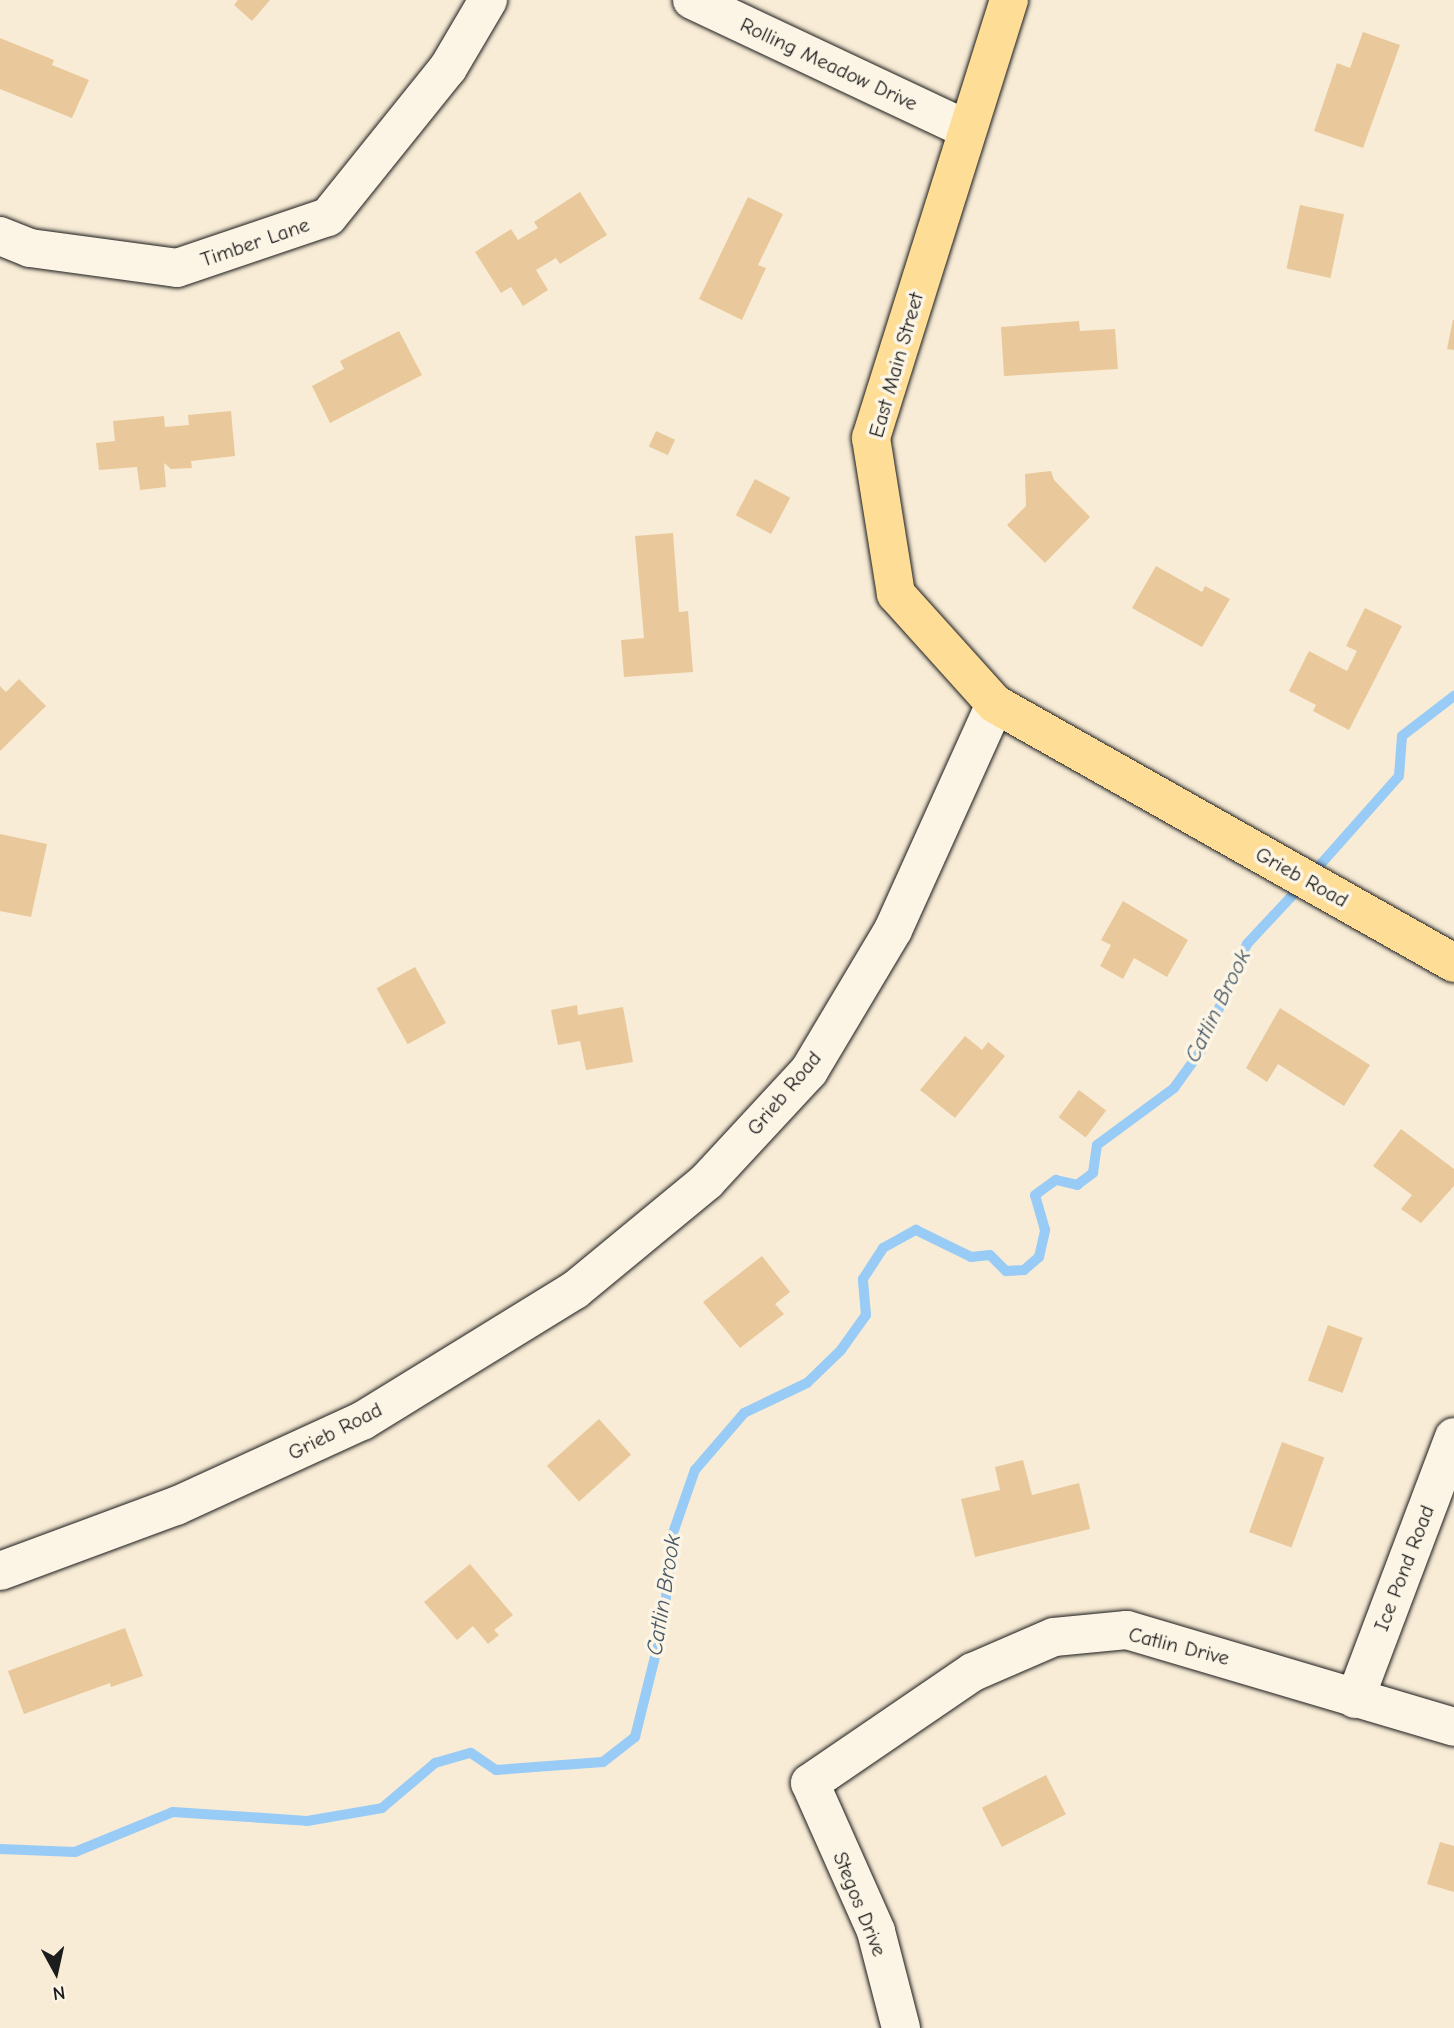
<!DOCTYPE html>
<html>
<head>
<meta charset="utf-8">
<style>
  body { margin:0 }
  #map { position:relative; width:1454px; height:2028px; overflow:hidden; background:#f8ecd6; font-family:"Comic Neue",sans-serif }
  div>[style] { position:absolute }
  .stream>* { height:10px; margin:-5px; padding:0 5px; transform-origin:5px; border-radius:5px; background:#98cbf5 }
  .building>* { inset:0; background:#e9c99b; transform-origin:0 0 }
  .roads { filter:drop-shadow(0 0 2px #1c1c1c) drop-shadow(0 0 2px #1c1c1c) }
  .minor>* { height:38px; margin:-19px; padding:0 19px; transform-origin:19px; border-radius:19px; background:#fcf5e5 }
  .major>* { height:38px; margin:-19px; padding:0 19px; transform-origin:19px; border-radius:19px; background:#fedd96 }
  span { translate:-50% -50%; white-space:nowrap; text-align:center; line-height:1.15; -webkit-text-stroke:7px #fcf5e5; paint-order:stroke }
  .street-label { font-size:21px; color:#1c1c1c }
  .water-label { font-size:23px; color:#475968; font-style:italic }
  .north { position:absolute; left:21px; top:1937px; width:70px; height:70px; -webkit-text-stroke:5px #fcf5e5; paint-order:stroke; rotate:172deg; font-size:19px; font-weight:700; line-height:28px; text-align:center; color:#1c1c1c }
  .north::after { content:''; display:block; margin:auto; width:24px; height:32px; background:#1c1c1c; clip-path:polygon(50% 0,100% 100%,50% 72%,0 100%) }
</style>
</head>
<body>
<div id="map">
  <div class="stream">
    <i style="left:1312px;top:874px;width:131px;rotate:-48.4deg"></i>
    <i style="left:1399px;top:776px;width:40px;rotate:-85.7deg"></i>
    <i style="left:1402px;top:736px;width:66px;rotate:-37.6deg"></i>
    <i style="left:0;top:1849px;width:75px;rotate:2.3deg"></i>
    <i style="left:75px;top:1852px;width:106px;rotate:-22.2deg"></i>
    <i style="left:173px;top:1812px;width:134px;rotate:3.8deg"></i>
    <i style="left:307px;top:1821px;width:76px;rotate:-9.8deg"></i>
    <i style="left:382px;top:1808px;width:70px;rotate:-40.3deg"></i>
    <i style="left:435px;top:1763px;width:37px;rotate:-16deg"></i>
    <i style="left:471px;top:1753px;width:30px;rotate:34deg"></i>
    <i style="left:496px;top:1770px;width:107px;rotate:-4.3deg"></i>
    <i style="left:603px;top:1762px;width:41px;rotate:-38deg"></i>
    <i style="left:635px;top:1737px;width:115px;rotate:-76deg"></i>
    <i style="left:663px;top:1625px;width:93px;rotate:-83.8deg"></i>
    <i style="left:673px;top:1533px;width:67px;rotate:-70.8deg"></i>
    <i style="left:695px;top:1470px;width:75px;rotate:-49.3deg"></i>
    <i style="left:744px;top:1413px;width:70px;rotate:-25.5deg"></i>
    <i style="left:807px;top:1383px;width:47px;rotate:-44.1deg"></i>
    <i style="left:841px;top:1350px;width:43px;rotate:-54.5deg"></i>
    <i style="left:866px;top:1315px;width:36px;rotate:-95deg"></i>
    <i style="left:863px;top:1279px;width:37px;rotate:-57deg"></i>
    <i style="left:883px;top:1248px;width:38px;rotate:-29deg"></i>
    <i style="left:916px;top:1230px;width:61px;rotate:26.1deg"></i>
    <i style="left:971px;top:1257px;width:19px;rotate:-6deg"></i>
    <i style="left:990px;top:1255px;width:23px;rotate:45deg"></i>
    <i style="left:1006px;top:1271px;width:18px;rotate:-3deg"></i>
    <i style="left:1024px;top:1270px;width:20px;rotate:-41deg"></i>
    <i style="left:1039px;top:1257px;width:28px;rotate:-77deg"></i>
    <i style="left:1045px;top:1230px;width:36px;rotate:-106deg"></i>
    <i style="left:1035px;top:1195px;width:26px;rotate:-36deg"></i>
    <i style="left:1056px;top:1180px;width:22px;rotate:13deg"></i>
    <i style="left:1077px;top:1185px;width:20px;rotate:-37deg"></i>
    <i style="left:1093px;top:1173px;width:28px;rotate:-82deg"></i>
    <i style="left:1097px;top:1145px;width:96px;rotate:-36.5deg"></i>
    <i style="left:1174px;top:1088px;width:44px;rotate:-54.2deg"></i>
    <i style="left:1200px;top:1052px;width:118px;rotate:-66.5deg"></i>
    <i style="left:1247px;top:944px;width:79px;rotate:-47deg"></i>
  </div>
  <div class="building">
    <i style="clip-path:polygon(238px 0,270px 0,252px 21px,234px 5px)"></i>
    <i style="clip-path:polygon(1363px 32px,1400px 45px,1363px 148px,1314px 131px,1337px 63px,1350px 68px)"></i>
    <i style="clip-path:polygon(0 38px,54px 60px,52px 65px,89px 80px,72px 118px,0 89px)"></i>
    <i style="clip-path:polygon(580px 192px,607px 235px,560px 264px,556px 258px,536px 270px,548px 290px,523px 306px,511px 287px,501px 293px,475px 252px,511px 229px,518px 240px,538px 228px,534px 222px)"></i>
    <i style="clip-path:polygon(748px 197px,783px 214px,758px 265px,766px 268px,742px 320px,699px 299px)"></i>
    <i style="left:1300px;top:205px;width:45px;height:65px;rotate:12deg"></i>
    <i style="clip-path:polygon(1453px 320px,1454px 320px,1454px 350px,1447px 349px)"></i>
    <i style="clip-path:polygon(1079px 321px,1080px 331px,1115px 329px,1118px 369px,1004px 376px,1001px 327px)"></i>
    <i style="clip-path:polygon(399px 331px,422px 375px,330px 423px,312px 386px,344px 369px,340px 361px)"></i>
    <i style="clip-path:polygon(231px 411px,235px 456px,191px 461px,192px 468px,171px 469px,164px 463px,166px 487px,140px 490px,137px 467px,99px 470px,96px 443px,115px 441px,113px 421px,164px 416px,165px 427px,189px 425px,188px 415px)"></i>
    <i style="left:656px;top:431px;width:21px;height:17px;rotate:25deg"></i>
    <i style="clip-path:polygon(1051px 471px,1054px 480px,1090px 517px,1045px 563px,1007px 525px,1026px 506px,1025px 474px)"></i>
    <i style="left:755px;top:479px;width:40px;height:41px;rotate:28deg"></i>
    <i style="clip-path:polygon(673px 533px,679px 612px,688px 611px,693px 672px,624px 677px,621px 640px,644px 638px,635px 536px)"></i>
    <i style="clip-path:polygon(1156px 566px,1202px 592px,1205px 586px,1230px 599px,1202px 647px,1132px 608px)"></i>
    <i style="clip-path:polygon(1365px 608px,1402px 626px,1349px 730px,1313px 711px,1316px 705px,1289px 691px,1309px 651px,1347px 671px,1357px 651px,1346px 646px)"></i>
    <i style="clip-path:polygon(19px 679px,46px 706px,0 751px,0 686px,6px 692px)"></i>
    <i style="clip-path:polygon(0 834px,47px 844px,31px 917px,0 911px)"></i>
    <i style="clip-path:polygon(1123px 901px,1188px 940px,1167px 977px,1134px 958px,1123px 979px,1100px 966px,1111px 945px,1101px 940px)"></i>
    <i style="left:415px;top:967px;width:64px;height:44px;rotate:61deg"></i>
    <i style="clip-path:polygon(577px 1005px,578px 1015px,623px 1007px,633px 1062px,586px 1070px,580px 1041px,558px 1045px,551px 1010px)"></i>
    <i style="clip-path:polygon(1280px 1008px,1370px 1065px,1344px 1106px,1278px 1064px,1267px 1082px,1246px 1068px)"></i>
    <i style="clip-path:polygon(965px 1036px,982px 1050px,988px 1042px,1005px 1056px,955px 1118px,920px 1090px)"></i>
    <i style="left:1079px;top:1090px;width:34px;height:34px;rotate:37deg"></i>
    <i style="clip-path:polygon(1401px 1129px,1454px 1169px,1454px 1186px,1421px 1223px,1401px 1209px,1412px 1195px,1373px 1166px)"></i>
    <i style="clip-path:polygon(762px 1256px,790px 1292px,775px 1304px,784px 1314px,740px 1348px,703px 1302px)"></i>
    <i style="left:1328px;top:1325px;width:37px;height:59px;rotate:20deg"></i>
    <i style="left:599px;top:1419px;width:48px;height:70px;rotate:48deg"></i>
    <i style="left:1282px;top:1442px;width:45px;height:96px;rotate:20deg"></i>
    <i style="clip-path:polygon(1023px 1460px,1032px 1495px,1079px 1483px,1090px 1529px,975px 1557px,961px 1499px,1000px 1490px,995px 1467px)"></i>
    <i style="clip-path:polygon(470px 1564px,513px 1615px,494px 1630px,499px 1635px,488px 1644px,473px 1626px,457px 1640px,424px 1602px)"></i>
    <i style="clip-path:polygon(125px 1628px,143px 1676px,111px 1687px,110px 1683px,24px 1714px,8px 1671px)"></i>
    <i style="left:1046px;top:1775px;width:44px;height:72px;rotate:63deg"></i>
    <i style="clip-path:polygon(1440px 1842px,1454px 1846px,1454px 1892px,1427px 1884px)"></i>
  </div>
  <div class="roads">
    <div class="minor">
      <i style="left:692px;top:0;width:303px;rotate:25.2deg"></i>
      <i style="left:0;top:236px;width:32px;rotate:22deg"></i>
      <i style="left:30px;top:248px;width:148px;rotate:7.7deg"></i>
      <i style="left:177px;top:268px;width:159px;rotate:-18.7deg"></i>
      <i style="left:328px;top:217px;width:191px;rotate:-51.2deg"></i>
      <i style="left:448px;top:68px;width:79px;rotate:-59.5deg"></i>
      <i style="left:0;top:1571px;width:188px;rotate:-20.3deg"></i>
      <i style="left:176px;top:1506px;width:205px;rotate:-24.6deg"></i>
      <i style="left:362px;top:1421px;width:250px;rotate:-31.6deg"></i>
      <i style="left:575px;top:1290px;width:171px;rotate:-39.5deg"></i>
      <i style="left:707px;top:1181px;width:150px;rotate:-47.2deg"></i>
      <i style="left:809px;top:1071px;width:164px;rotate:-59.2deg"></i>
      <i style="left:893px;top:930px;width:248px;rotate:-65.7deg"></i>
      <i style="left:1355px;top:1699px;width:280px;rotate:-69.3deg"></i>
      <i style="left:901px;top:2028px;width:100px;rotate:-104.5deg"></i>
      <i style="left:876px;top:1931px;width:162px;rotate:-114deg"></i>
      <i style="left:810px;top:1783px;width:197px;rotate:-34.3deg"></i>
      <i style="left:973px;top:1672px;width:88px;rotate:-23.4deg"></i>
      <i style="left:1054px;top:1637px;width:73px;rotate:-5.5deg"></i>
      <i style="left:1127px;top:1630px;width:341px;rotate:16.5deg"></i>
    </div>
    <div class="major">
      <i style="left:1009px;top:0;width:459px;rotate:107.5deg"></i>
      <i style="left:871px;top:438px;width:158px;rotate:80.9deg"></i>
      <i style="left:896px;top:594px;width:148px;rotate:48deg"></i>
      <i style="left:995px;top:704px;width:527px;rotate:29.43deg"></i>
    </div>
  </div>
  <div class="street-label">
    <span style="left:829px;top:64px;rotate:25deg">Rolling Meadow Drive</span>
    <span style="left:255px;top:242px;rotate:-19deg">Timber Lane</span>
    <span style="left:896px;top:365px;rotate:-74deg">East Main Street</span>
    <span style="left:1302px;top:877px;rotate:29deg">Grieb Road</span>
    <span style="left:784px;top:1093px;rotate:-50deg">Grieb Road</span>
    <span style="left:335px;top:1431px;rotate:-27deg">Grieb Road</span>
    <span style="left:1404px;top:1568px;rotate:-69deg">Ice Pond Road</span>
    <span style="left:1179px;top:1646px;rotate:14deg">Catlin Drive</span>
    <span style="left:860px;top:1904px;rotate:68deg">Stegos Drive</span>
  </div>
  <div class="water-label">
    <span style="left:1218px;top:1006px;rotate:-64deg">Catlin Brook</span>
    <span style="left:664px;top:1595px;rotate:-81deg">Catlin Brook</span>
  </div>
  <div class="north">N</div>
</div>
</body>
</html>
